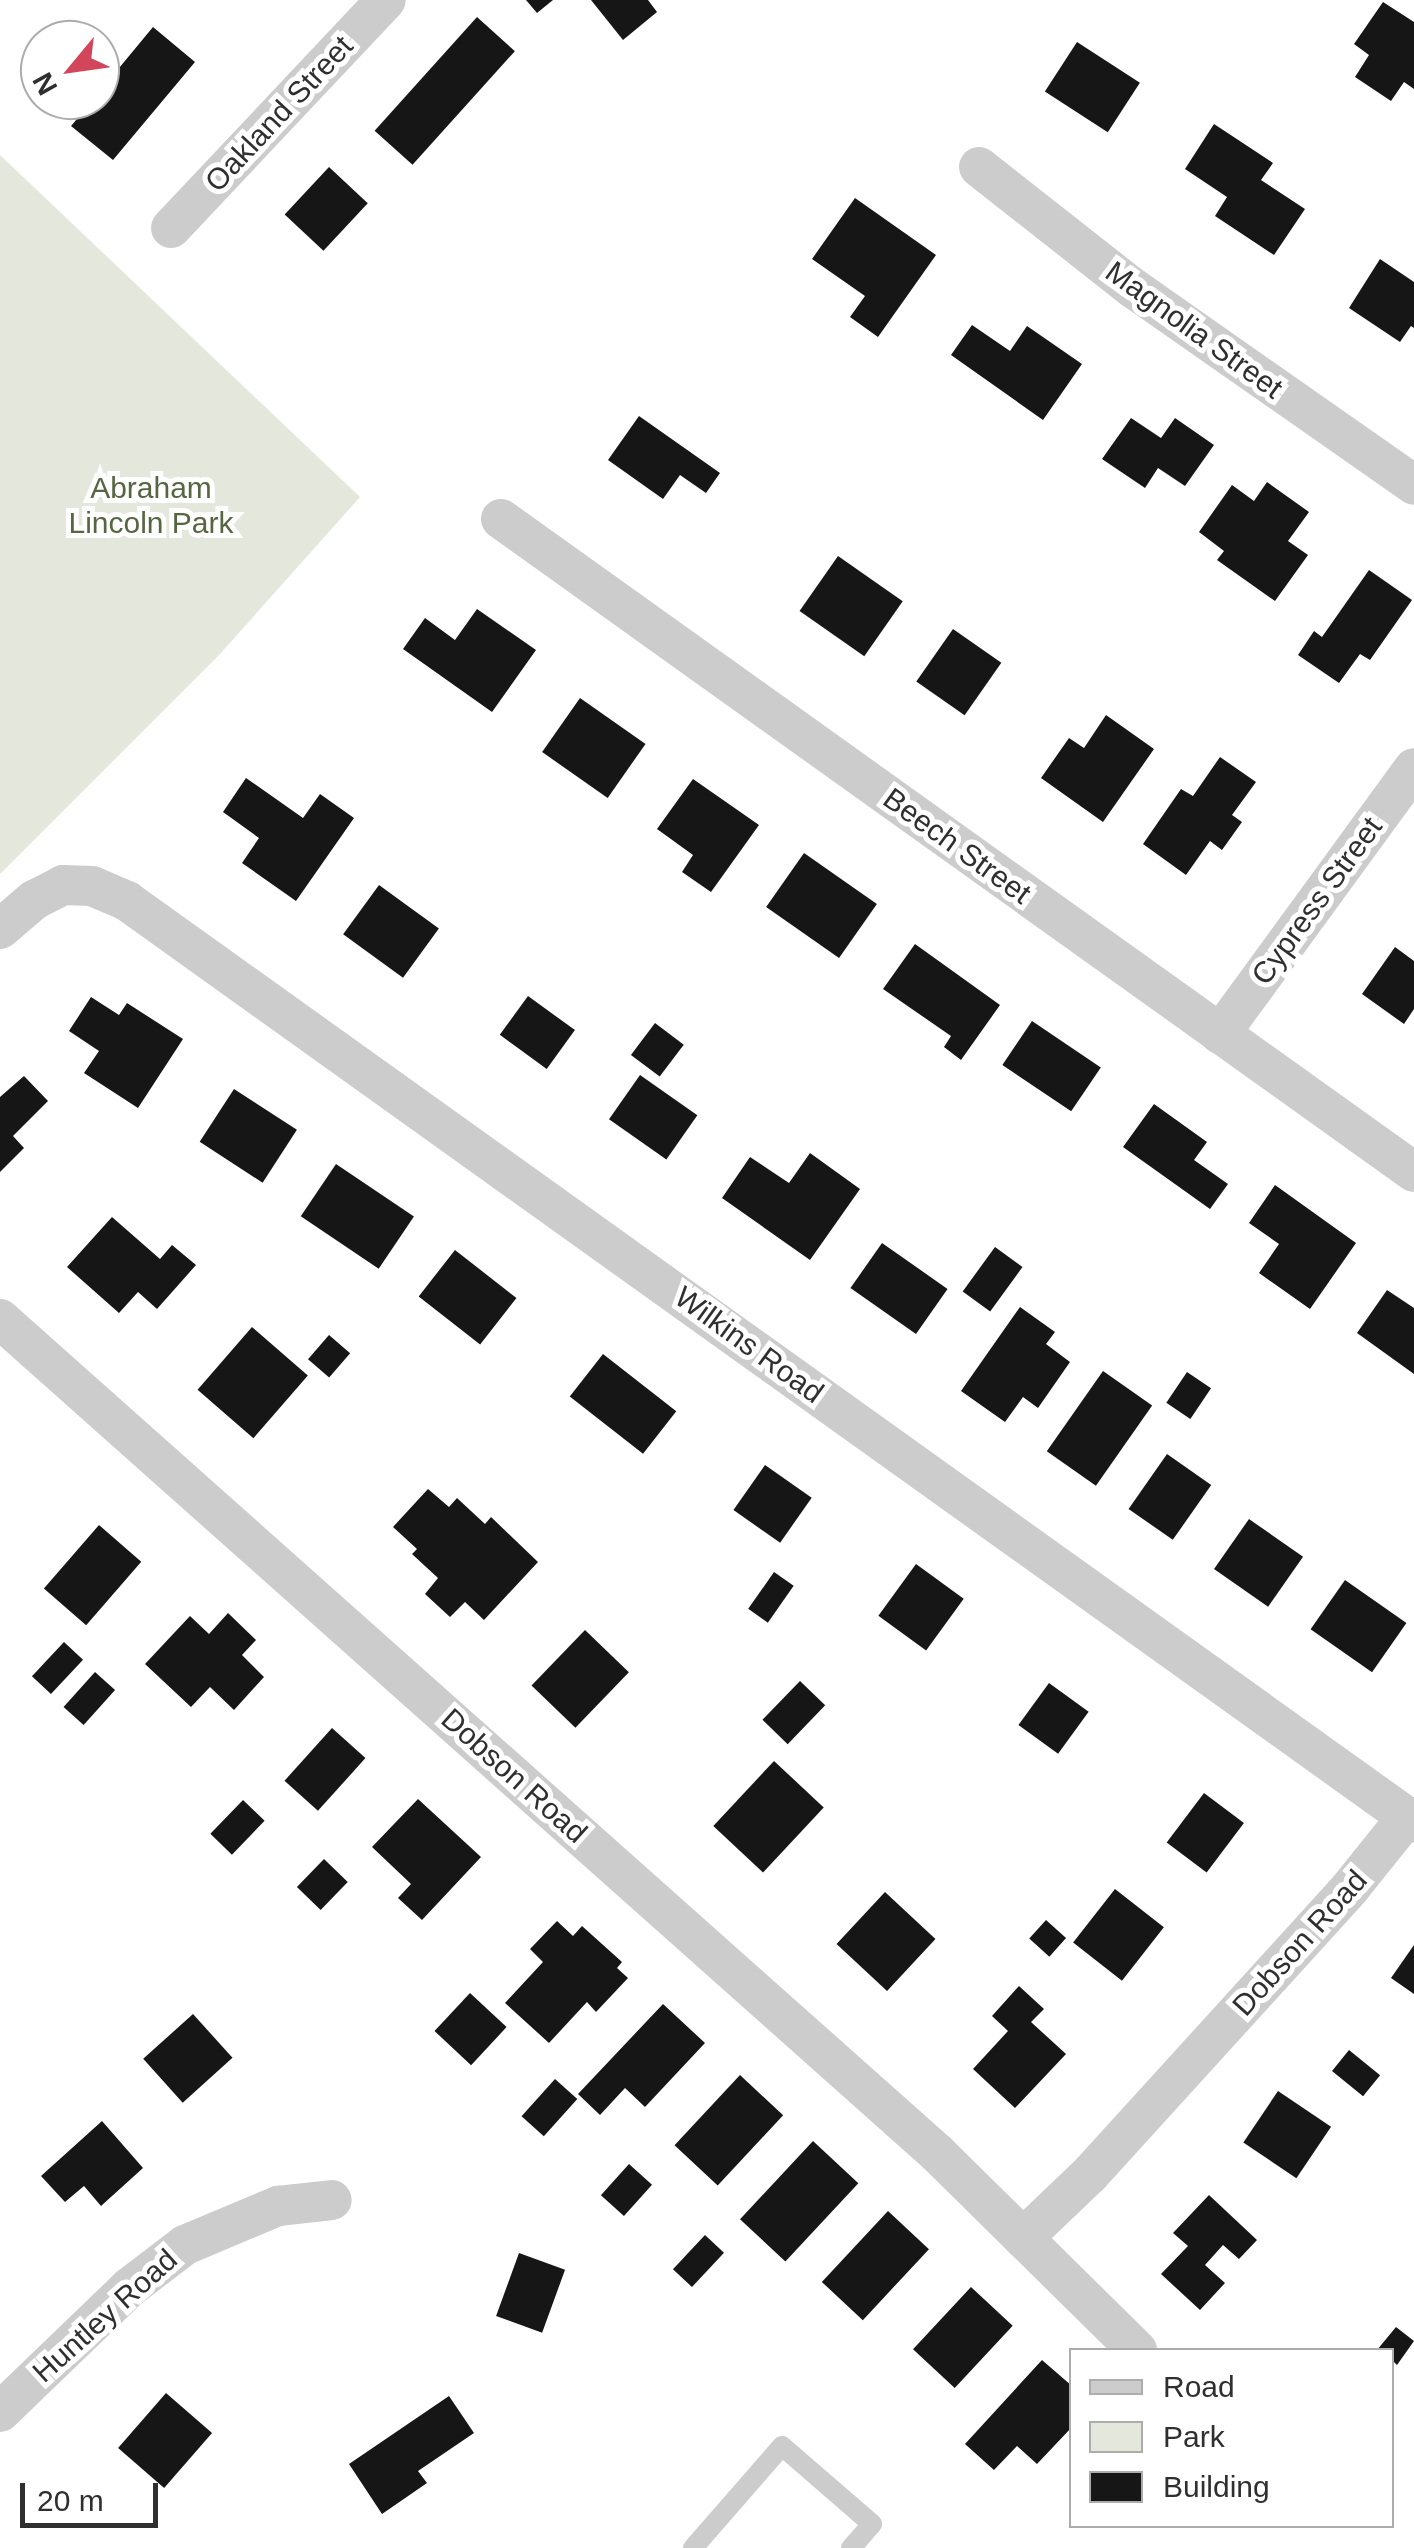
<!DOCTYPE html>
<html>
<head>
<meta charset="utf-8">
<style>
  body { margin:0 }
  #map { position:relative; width:1414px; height:2548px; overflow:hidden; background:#fff; font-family:Helvetica,sans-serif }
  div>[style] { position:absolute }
  .green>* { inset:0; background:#e3e7dc }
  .building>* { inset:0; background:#161616; transform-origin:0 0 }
  .lane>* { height:20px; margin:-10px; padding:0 10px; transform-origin:10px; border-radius:10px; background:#ccc }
  .street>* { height:40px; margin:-20px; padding:0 20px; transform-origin:20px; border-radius:20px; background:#ccc }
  span { translate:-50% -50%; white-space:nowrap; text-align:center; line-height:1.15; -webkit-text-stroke:10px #fff; paint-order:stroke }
  .street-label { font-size:30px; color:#2f2f2f }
  .park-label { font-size:30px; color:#556641 }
  .legend { position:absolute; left:1069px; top:2348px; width:325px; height:180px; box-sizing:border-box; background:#fff; border:2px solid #acacac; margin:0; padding:12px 18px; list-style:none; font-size:30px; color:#2f2f2f }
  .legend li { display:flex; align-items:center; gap:20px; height:50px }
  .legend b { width:50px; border:2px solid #acacac }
  .north { position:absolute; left:20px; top:20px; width:100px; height:100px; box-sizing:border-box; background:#fff; border:2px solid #acacac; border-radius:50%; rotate:241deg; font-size:28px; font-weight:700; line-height:40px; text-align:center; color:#2f2f2f }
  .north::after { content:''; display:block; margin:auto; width:35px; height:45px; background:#d1465a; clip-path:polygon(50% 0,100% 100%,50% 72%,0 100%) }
  .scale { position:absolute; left:20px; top:2483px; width:138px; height:45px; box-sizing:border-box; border:5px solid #2f2f2f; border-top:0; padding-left:12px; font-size:30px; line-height:35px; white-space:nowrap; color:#2f2f2f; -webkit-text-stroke:8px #fff; paint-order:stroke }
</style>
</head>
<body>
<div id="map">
  <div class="green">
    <i style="clip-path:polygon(0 155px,360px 497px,220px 654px,0 874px)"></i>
  </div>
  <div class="building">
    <i style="clip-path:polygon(526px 0,553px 0,537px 13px)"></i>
    <i style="clip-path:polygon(591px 0,648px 0,657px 12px,623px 40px)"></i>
    <i style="clip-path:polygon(1383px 2px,1414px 22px,1414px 89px,1404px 82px,1391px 101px,1355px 77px,1369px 55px,1354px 44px)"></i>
    <i style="left:477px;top:17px;width:51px;height:153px;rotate:42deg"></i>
    <i style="clip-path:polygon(153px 27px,195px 62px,113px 160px,71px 126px,93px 100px,100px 100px,100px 91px)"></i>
    <i style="left:1077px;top:42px;width:75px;height:59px;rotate:33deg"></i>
    <i style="clip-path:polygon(1214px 124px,1273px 163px,1261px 180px,1305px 209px,1274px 255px,1215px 216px,1227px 197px,1185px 169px)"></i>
    <i style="left:329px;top:167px;width:53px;height:65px;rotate:43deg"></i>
    <i style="clip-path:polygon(855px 198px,936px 255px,878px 337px,850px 317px,865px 296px,812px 259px)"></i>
    <i style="clip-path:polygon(1380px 259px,1414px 282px,1414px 328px,1411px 326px,1400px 342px,1349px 308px)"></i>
    <i style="clip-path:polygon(972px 325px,1010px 351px,1027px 326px,1082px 364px,1043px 420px,951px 355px)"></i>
    <i style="clip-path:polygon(639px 416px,720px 473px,706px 493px,680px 475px,663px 499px,608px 460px)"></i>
    <i style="clip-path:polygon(1131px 418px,1161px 438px,1175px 418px,1214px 445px,1185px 486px,1158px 468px,1145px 488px,1102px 459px)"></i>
    <i style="clip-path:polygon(1267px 482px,1309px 512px,1288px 541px,1308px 555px,1275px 601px,1217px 560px,1224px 551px,1199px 532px,1232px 485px,1254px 501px)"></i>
    <i style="left:838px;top:556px;width:79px;height:67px;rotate:35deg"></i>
    <i style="clip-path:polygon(1369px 570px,1412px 600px,1370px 660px,1360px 654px,1339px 683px,1298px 655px,1314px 631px,1322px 637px)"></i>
    <i style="clip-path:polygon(477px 609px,536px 650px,492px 712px,403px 649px,425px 618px,455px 640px)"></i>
    <i style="left:953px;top:629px;width:59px;height:64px;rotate:35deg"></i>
    <i style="left:580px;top:698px;width:80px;height:66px;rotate:35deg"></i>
    <i style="clip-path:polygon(1106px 715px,1154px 749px,1103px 822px,1041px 778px,1069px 738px,1084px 748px)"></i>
    <i style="clip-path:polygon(1220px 757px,1256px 782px,1232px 815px,1242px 822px,1222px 850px,1210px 841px,1186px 875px,1143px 844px,1181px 789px,1193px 796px)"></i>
    <i style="clip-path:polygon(246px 778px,303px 818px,320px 794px,354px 818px,296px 901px,242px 863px,259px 838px,223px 812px)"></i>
    <i style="clip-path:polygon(693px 779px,759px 825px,711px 892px,682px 872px,693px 855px,657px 829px)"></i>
    <i style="left:804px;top:853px;width:89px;height:66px;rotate:35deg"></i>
    <i style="left:379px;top:885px;width:74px;height:61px;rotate:36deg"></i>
    <i style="clip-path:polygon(915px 944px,1000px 1005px,961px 1060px,944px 1047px,951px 1036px,883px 989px)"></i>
    <i style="clip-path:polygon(1395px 947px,1414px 961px,1414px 1009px,1404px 1024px,1362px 994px)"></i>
    <i style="left:528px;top:996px;width:58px;height:48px;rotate:36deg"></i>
    <i style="clip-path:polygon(91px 997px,119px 1015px,127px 1003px,183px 1039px,138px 1108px,84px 1073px,99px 1051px,69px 1031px)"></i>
    <i style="left:1032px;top:1021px;width:83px;height:53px;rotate:34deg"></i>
    <i style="left:655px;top:1023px;width:36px;height:40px;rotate:37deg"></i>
    <i style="left:640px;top:1075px;width:70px;height:54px;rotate:35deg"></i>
    <i style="clip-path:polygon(24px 1076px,48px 1101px,13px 1136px,24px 1148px,0 1172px,0 1097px)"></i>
    <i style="left:234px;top:1089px;width:75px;height:63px;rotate:33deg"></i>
    <i style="clip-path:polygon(1154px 1104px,1207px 1142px,1194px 1160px,1228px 1184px,1210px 1209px,1123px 1147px)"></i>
    <i style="clip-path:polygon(810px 1153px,860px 1189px,810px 1260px,722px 1198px,750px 1157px,789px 1183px)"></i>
    <i style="left:336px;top:1164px;width:94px;height:63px;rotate:34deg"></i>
    <i style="clip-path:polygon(1275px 1185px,1356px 1243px,1310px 1309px,1259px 1273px,1279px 1244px,1249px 1223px)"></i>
    <i style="clip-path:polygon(112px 1217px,160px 1259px,172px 1245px,196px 1265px,157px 1309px,138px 1292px,119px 1313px,67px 1267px)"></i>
    <i style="left:882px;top:1243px;width:80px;height:55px;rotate:35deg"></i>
    <i style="left:995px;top:1247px;width:34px;height:55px;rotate:36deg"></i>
    <i style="left:455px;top:1250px;width:78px;height:59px;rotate:38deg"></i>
    <i style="clip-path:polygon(1387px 1290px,1414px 1308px,1414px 1374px,1357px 1333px)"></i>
    <i style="clip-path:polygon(1020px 1307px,1055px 1332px,1046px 1344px,1070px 1362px,1038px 1408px,1023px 1397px,1005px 1422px,961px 1391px)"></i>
    <i style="left:252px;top:1327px;width:74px;height:83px;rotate:41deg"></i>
    <i style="left:329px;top:1335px;width:28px;height:32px;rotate:41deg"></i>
    <i style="left:603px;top:1354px;width:93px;height:54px;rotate:38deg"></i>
    <i style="left:1103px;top:1371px;width:60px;height:98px;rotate:35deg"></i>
    <i style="left:1187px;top:1372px;width:29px;height:37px;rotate:34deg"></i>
    <i style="left:1167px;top:1454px;width:54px;height:67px;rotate:35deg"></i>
    <i style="left:765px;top:1465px;width:57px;height:55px;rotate:35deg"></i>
    <i style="clip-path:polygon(428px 1489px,449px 1507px,457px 1498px,485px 1524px,491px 1517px,538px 1562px,484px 1620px,465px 1602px,450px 1617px,425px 1594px,438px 1578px,412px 1554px,417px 1549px,393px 1527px)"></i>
    <i style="left:1249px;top:1519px;width:66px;height:61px;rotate:35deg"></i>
    <i style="left:99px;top:1525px;width:56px;height:84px;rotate:41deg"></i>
    <i style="left:916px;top:1564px;width:59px;height:64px;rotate:36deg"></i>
    <i style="left:774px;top:1572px;width:24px;height:45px;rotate:35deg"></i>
    <i style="left:1345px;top:1580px;width:75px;height:60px;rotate:35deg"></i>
    <i style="clip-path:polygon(228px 1613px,256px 1640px,242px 1655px,264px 1677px,234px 1710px,210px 1687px,191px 1707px,145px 1664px,190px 1616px,209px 1634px)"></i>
    <i style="left:585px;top:1630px;width:61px;height:77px;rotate:44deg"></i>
    <i style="left:64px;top:1642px;width:26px;height:47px;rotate:43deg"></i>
    <i style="left:95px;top:1672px;width:27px;height:47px;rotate:42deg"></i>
    <i style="left:800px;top:1681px;width:35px;height:54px;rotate:44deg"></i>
    <i style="left:1049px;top:1683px;width:49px;height:52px;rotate:36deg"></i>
    <i style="left:332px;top:1728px;width:45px;height:71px;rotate:42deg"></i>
    <i style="left:774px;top:1761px;width:68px;height:89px;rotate:43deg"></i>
    <i style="left:1204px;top:1793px;width:50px;height:62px;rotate:37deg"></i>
    <i style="clip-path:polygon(418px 1799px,481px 1857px,422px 1920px,398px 1898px,411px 1884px,372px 1847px)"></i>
    <i style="left:243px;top:1800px;width:30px;height:47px;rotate:44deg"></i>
    <i style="left:324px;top:1859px;width:33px;height:39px;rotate:44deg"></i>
    <i style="left:1115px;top:1889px;width:62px;height:68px;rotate:38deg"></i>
    <i style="left:885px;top:1892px;width:69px;height:71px;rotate:43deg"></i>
    <i style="left:1046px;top:1920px;width:27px;height:25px;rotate:42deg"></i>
    <i style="clip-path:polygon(557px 1921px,573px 1936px,582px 1926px,622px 1962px,617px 1968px,628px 1978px,596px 2012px,587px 2002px,549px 2043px,505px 2003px,543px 1962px,530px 1949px)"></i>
    <i style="clip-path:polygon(1414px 1945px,1414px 1994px,1391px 1978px)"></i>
    <i style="clip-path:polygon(1019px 1986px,1044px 2009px,1031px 2022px,1066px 2054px,1015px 2108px,973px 2069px,1008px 2031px,992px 2016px)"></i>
    <i style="left:470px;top:1993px;width:50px;height:52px;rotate:43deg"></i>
    <i style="clip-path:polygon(663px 2004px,705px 2043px,645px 2107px,625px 2088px,600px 2115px,578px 2094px)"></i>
    <i style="left:193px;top:2014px;width:59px;height:67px;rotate:48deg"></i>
    <i style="left:1349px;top:2050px;width:40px;height:27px;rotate:39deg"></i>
    <i style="left:740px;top:2075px;width:59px;height:96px;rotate:43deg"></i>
    <i style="left:555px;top:2079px;width:30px;height:50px;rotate:42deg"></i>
    <i style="left:1278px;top:2091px;width:64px;height:62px;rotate:34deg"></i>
    <i style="clip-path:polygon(102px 2121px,143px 2168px,101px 2206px,84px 2186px,65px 2202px,41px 2176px)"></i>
    <i style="left:813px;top:2141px;width:62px;height:107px;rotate:43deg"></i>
    <i style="left:629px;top:2164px;width:31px;height:42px;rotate:42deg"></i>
    <i style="clip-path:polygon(1209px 2195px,1257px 2240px,1239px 2259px,1223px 2245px,1205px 2265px,1225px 2283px,1200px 2310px,1161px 2274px,1188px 2246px,1173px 2233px)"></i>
    <i style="left:888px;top:2211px;width:56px;height:97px;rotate:43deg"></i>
    <i style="left:705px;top:2235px;width:26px;height:47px;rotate:43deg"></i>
    <i style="left:519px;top:2253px;width:49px;height:67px;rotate:20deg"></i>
    <i style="left:971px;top:2287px;width:57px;height:85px;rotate:43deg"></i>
    <i style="clip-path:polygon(1396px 2327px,1414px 2341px,1397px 2365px,1392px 2360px,1392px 2350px,1377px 2350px)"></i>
    <i style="clip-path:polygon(1042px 2360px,1072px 2386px,1072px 2427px,1037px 2464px,1017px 2446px,994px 2470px,965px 2444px)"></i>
    <i style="left:166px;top:2393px;width:61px;height:73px;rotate:41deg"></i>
    <i style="clip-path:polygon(449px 2396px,474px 2433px,418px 2471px,427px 2483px,382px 2514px,349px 2464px)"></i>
  </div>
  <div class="lane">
    <i style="left:693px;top:2548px;width:135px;rotate:-48.9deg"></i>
    <i style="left:782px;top:2446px;width:119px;rotate:40.9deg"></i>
    <i style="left:872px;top:2524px;width:32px;rotate:131deg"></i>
  </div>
  <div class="street">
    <i style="left:979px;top:167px;width:196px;rotate:38.2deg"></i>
    <i style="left:1133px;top:288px;width:343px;rotate:35deg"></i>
    <i style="left:171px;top:228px;width:313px;rotate:-46.7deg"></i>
    <i style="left:501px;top:519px;width:1122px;rotate:35.57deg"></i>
    <i style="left:0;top:929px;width:45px;rotate:-40.5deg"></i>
    <i style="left:34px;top:900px;width:33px;rotate:-27deg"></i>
    <i style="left:63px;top:885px;width:29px;rotate:2deg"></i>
    <i style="left:92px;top:886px;width:38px;rotate:23deg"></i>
    <i style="left:127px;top:901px;width:1583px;rotate:35.59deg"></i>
    <i style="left:1220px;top:1034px;width:329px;rotate:-53.9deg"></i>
    <i style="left:0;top:1319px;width:1254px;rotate:41.67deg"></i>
    <i style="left:937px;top:2153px;width:281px;rotate:44.6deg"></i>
    <i style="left:1023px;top:2238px;width:93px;rotate:-43.7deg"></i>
    <i style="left:1090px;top:2174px;width:387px;rotate:-47.7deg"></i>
    <i style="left:1350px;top:1888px;width:91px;rotate:-51.2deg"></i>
    <i style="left:0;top:2412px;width:180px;rotate:-43.9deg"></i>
    <i style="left:130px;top:2287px;width:69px;rotate:-37.4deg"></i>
    <i style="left:185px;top:2245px;width:101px;rotate:-22.8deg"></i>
    <i style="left:278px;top:2206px;width:54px;rotate:-6.3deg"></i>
  </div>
  <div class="street-label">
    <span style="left:279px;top:114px;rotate:-47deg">Oakland Street</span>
    <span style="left:1194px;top:330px;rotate:36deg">Magnolia Street</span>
    <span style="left:957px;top:846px;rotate:36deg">Beech Street</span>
    <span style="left:1317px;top:901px;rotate:-54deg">Cypress Street</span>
    <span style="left:749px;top:1345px;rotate:36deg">Wilkins Road</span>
    <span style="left:514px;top:1776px;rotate:42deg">Dobson Road</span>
    <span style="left:1300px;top:1943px;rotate:-48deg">Dobson Road</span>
    <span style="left:105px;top:2316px;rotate:-42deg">Huntley Road</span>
  </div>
  <div class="park-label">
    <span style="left:151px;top:505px">Abraham<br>Lincoln Park</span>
  </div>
  <ul class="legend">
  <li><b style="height:12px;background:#ccc"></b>Road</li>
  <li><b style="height:28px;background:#e3e7dc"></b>Park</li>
  <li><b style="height:28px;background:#161616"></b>Building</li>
  </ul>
  <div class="north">N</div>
  <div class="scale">20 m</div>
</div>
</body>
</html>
